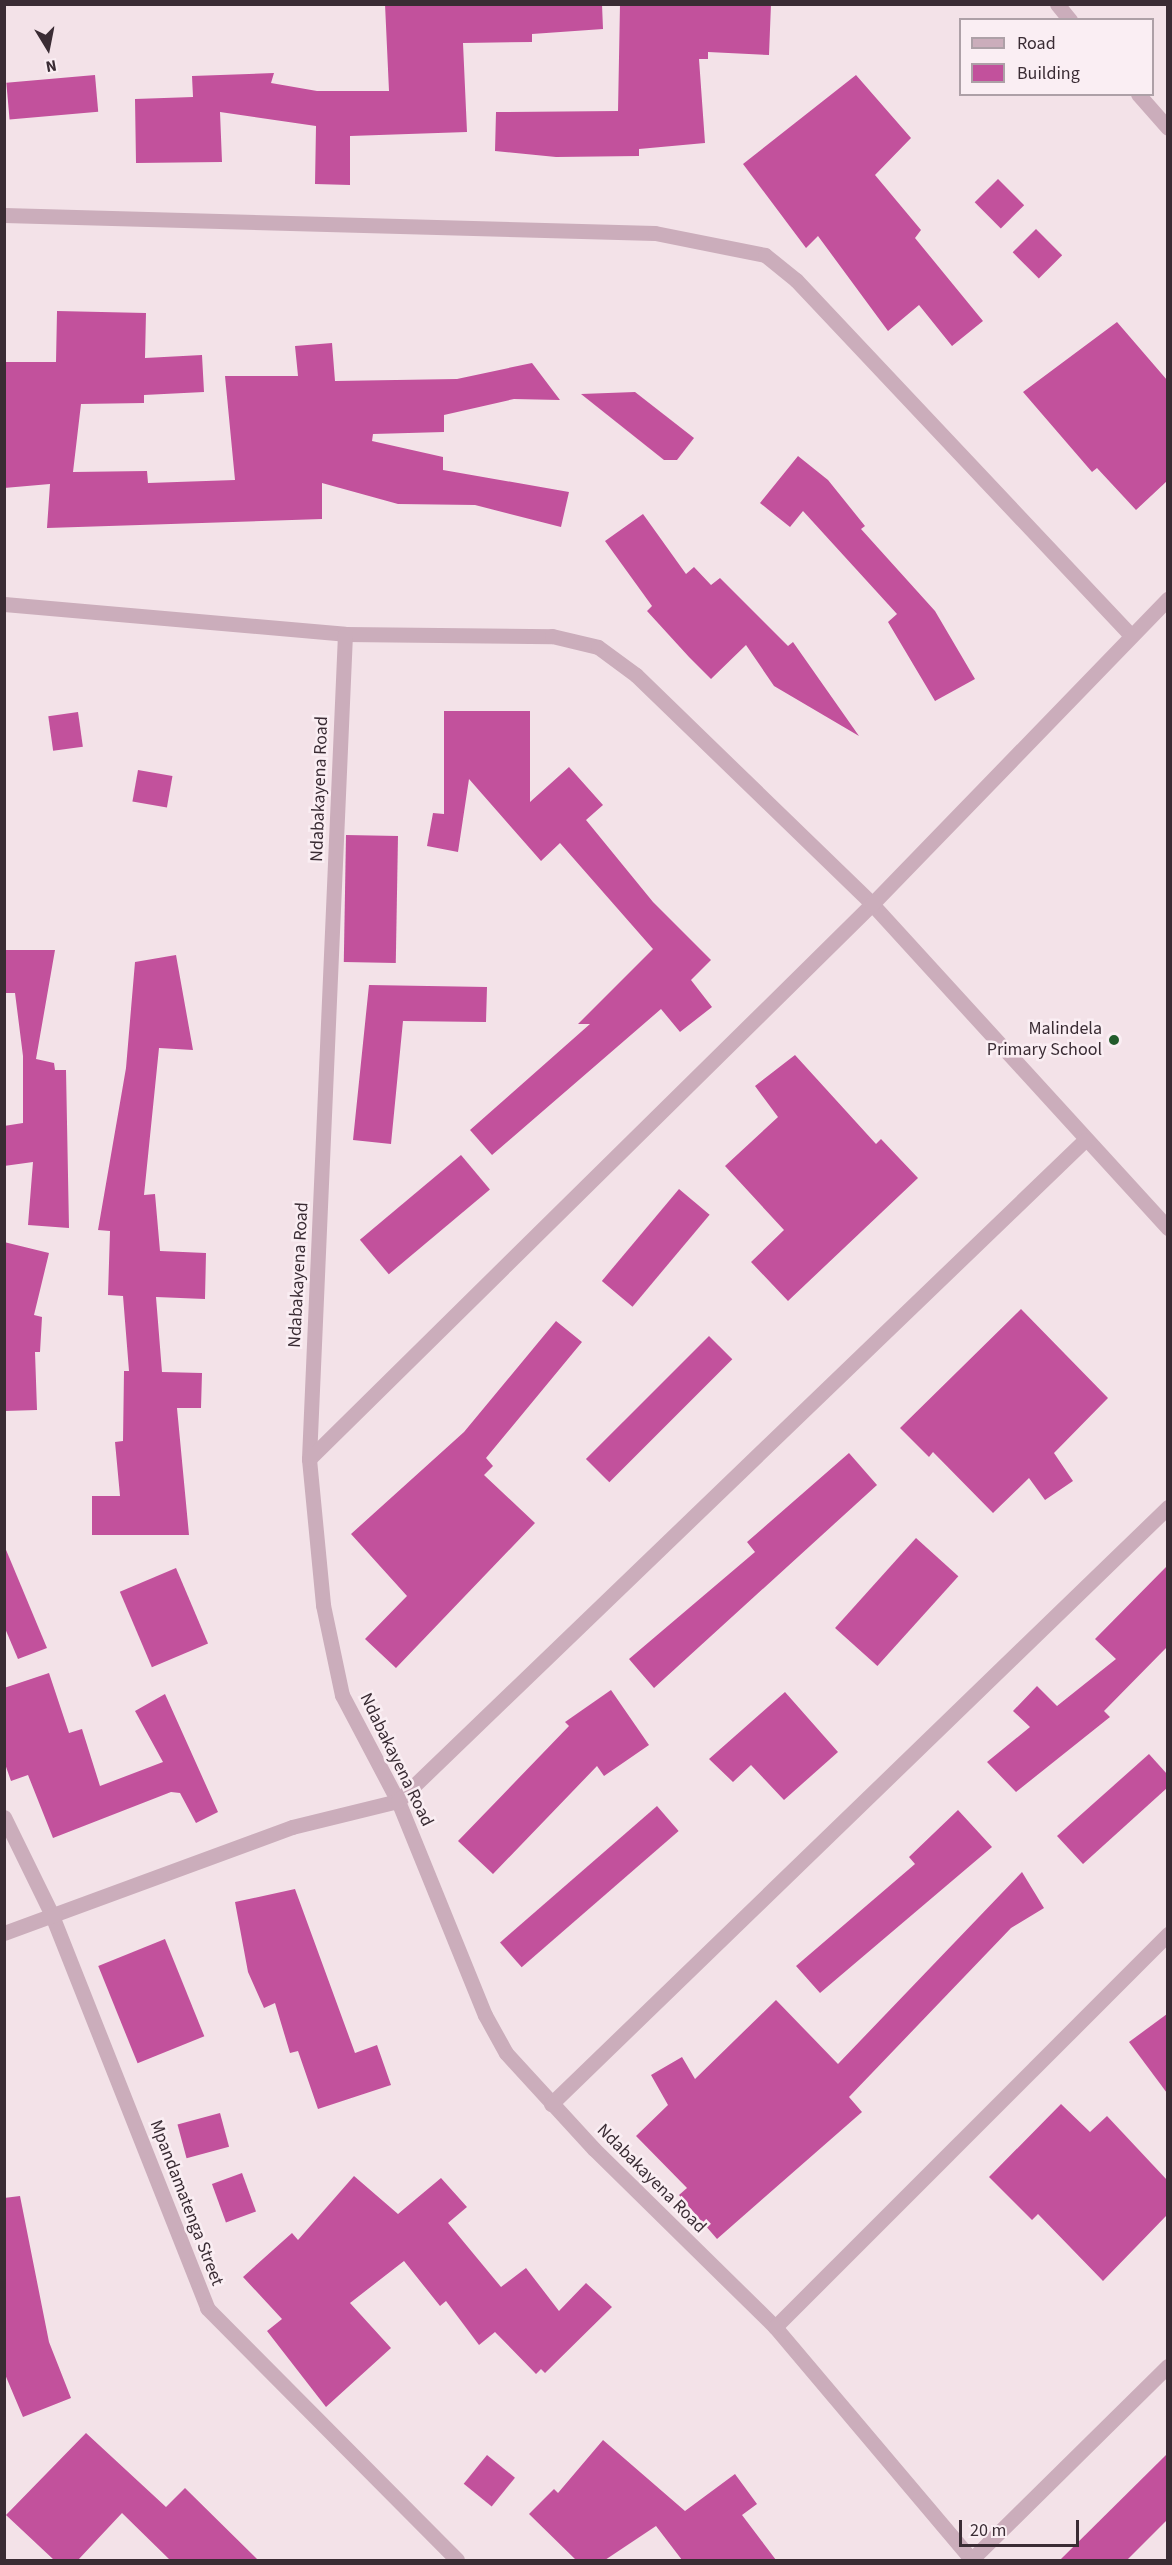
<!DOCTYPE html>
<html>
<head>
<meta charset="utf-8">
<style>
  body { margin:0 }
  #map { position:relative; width:1172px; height:2565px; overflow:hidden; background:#f3e2e8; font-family:"Source Sans 3",sans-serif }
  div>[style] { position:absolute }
  .building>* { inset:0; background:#c2519c; transform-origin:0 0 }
  .minor>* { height:15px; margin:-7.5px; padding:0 7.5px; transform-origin:7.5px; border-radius:7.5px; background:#cbadbb }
  .dots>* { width:16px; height:16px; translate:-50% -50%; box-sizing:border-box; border:3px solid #faeef3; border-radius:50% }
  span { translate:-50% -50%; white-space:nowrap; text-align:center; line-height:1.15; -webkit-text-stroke:5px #faeef3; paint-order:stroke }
  .street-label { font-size:18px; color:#3a2c34 }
  .poi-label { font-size:18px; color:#3a2c34 }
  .right { translate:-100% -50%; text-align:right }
  .frame { position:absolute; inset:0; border:6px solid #3a2c34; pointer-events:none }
  .legend { position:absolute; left:959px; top:18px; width:195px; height:78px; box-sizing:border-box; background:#faeef3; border:2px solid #ada0a7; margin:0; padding:8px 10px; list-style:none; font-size:18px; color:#3a2c34 }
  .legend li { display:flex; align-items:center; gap:12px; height:30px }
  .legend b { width:30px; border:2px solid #ada0a7 }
  .north { position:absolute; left:18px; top:18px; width:60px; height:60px; -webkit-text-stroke:4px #faeef3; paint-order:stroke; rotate:170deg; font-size:16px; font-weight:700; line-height:24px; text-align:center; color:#3a2c34 }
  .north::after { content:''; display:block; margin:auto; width:21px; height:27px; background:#3a2c34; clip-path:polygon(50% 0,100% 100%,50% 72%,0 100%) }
  .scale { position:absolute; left:959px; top:2520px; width:120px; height:27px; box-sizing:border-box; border:3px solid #3a2c34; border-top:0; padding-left:8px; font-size:18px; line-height:21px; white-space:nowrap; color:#3a2c34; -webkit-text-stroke:4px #faeef3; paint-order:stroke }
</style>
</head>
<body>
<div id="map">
  <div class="building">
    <i style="clip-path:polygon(385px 4px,602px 4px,603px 29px,532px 34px,532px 42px,463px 43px,467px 132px,350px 136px,350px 185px,315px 184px,316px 126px,220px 112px,222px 162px,136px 163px,135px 99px,193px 97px,192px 76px,274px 73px,271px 83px,317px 91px,389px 91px)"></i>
    <i style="clip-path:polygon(620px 4px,771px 4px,769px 55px,708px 52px,708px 59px,699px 59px,705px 143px,639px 149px,639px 156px,556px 157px,495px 151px,496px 112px,618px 111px)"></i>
    <i style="left:95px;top:75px;width:37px;height:89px;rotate:85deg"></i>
    <i style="clip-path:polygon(856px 75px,911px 138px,875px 175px,921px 230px,915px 238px,983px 321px,952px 346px,919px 305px,888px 331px,818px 236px,806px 248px,743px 164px)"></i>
    <i style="left:998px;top:179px;width:37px;height:33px;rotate:45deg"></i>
    <i style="left:1036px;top:229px;width:37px;height:33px;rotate:45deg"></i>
    <i style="clip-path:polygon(57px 311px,146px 313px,145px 358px,202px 355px,204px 392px,144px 395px,144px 403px,81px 404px,73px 472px,147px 471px,148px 483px,235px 480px,225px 376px,298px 376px,295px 346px,332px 343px,335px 381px,457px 379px,532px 363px,560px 400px,514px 399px,444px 415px,444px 432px,373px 434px,372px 441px,443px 457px,443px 470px,569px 492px,561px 527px,475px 505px,398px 504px,322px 483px,322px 519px,47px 528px,50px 484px,4px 488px,4px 362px,56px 362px)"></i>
    <i style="clip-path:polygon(1117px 322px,1167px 380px,1167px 481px,1136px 510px,1097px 468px,1092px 472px,1023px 392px)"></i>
    <i style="clip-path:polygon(635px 392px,694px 438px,677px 460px,664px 460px,581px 394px)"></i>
    <i style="clip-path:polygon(798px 456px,828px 480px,865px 526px,861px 529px,935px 611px,975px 679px,935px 701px,888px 622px,897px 614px,803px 511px,790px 527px,760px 503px)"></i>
    <i style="clip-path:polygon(643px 514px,686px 574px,694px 567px,711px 585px,720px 578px,788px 646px,793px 642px,859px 736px,774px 686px,746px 645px,711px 679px,689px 657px,647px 611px,652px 606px,605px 541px)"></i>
    <i style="clip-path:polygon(444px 711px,530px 711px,530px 802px,569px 767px,603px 805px,586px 820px,653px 902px,711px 960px,691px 980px,712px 1007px,680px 1032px,661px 1009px,492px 1155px,470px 1130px,590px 1024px,578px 1024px,653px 949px,560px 843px,541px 861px,469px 779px,458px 852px,427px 846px,433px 813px,444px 814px)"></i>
    <i style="left:78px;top:712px;width:35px;height:30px;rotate:82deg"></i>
    <i style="left:138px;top:770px;width:35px;height:32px;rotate:10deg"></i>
    <i style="left:346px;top:835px;width:52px;height:127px;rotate:1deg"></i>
    <i style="clip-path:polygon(4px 950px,55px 950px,36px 1059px,54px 1063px,55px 1070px,66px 1070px,69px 1228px,28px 1225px,33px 1162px,4px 1166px,4px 1126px,23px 1123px,23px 1056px,15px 993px,5px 993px)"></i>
    <i style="clip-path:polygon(176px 955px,193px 1050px,159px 1048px,144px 1195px,155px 1194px,160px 1251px,206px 1253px,205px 1299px,156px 1297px,162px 1372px,202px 1373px,201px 1408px,177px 1408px,189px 1535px,92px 1535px,92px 1496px,120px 1496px,115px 1442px,123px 1441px,124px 1371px,129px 1371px,123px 1296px,108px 1295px,110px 1231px,98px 1230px,126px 1068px,135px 962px)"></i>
    <i style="clip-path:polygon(369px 985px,487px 987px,486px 1022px,403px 1021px,391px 1144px,353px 1140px)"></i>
    <i style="clip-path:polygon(795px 1055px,876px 1144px,881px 1139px,918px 1178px,788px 1301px,751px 1262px,784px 1230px,725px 1166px,778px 1117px,755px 1086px)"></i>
    <i style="left:461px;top:1155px;width:45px;height:132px;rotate:50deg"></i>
    <i style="left:679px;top:1189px;width:40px;height:120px;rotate:40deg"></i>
    <i style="clip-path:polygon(4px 1242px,49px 1253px,34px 1315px,42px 1317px,40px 1352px,35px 1352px,37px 1410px,4px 1411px)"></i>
    <i style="clip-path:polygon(1021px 1309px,1108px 1398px,1054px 1453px,1073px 1481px,1045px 1500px,1029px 1478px,993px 1513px,933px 1452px,929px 1457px,900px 1428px)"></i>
    <i style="clip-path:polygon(556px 1321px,582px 1342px,486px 1458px,493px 1466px,484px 1475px,535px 1523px,396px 1668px,365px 1639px,407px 1596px,351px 1534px,464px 1432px)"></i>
    <i style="left:709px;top:1336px;width:33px;height:174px;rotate:45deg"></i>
    <i style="clip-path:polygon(849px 1453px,877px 1485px,654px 1688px,629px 1659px,755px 1552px,747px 1542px)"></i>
    <i style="left:916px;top:1538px;width:57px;height:121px;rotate:42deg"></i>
    <i style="clip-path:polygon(4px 1545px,47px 1648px,18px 1659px,4px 1626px)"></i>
    <i style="clip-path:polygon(1167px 1566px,1167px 1647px,1104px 1711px,1110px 1717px,1016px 1792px,987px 1762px,1030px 1727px,1013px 1711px,1037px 1686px,1057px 1706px,1116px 1659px,1095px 1639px)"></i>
    <i style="left:176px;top:1568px;width:82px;height:61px;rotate:67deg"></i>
    <i style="clip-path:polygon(49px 1673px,69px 1733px,82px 1729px,100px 1786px,163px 1762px,135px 1711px,165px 1694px,218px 1812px,196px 1823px,180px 1793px,171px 1792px,53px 1838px,28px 1775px,11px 1781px,4px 1761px,4px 1688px)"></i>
    <i style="clip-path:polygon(611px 1690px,649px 1745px,604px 1776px,597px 1766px,493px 1874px,458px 1841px,569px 1726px,565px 1722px)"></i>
    <i style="clip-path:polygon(785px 1692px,838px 1752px,784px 1800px,751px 1765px,733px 1782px,709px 1759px)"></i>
    <i style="clip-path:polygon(1149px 1754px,1167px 1774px,1167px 1788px,1083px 1864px,1057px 1836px)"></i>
    <i style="left:657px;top:1806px;width:33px;height:208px;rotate:49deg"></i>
    <i style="clip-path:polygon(958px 1810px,992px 1847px,820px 1993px,796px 1966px,915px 1864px,909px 1857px)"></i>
    <i style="clip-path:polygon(1022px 1872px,1044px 1908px,1011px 1928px,849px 2097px,862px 2112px,717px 2239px,679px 2195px,687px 2188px,636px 2136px,668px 2105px,651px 2075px,682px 2057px,695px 2079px,776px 2000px,838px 2064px)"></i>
    <i style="clip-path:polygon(295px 1889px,355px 2053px,377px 2045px,391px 2085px,318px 2109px,298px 2051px,290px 2053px,275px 2003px,264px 2008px,248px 1972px,235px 1902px)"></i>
    <i style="left:165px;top:1939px;width:105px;height:72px;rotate:68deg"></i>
    <i style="clip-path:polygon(1167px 2014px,1167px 2093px,1129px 2042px)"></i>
    <i style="clip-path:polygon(1061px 2104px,1090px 2132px,1107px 2116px,1167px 2180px,1167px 2215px,1103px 2281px,1038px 2214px,1032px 2220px,989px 2177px)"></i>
    <i style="left:220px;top:2113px;width:35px;height:44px;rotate:75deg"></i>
    <i style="left:242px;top:2173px;width:41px;height:32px;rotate:70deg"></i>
    <i style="clip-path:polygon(354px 2176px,398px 2214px,441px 2178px,467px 2207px,448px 2223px,501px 2287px,526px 2268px,559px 2311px,586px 2283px,612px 2307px,545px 2373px,541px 2369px,536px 2374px,495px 2332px,479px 2345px,446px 2301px,440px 2306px,404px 2261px,350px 2303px,391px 2348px,326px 2407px,267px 2331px,282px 2319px,243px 2277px,292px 2233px,298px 2240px)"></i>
    <i style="clip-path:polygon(20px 2196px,49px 2342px,71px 2398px,23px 2417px,4px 2372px,4px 2198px)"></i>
    <i style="clip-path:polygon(86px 2433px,166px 2507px,185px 2488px,258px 2560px,170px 2560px,122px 2513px,78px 2560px,54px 2560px,6px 2515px)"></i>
    <i style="clip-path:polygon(603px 2440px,685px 2511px,735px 2474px,757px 2504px,742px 2515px,776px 2560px,682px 2560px,656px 2526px,605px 2560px,576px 2560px,529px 2514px,554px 2489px,558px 2493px)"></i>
    <i style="clip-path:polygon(1167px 2454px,1167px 2520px,1127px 2560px,1060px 2560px)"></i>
    <i style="left:487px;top:2455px;width:36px;height:37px;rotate:39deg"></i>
  </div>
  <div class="minor">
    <i style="left:1057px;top:4px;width:21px;rotate:51deg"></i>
    <i style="left:1138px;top:94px;width:45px;rotate:48.6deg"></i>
    <i style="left:4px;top:215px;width:651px;rotate:1.58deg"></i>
    <i style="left:655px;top:233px;width:112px;rotate:11.3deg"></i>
    <i style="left:765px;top:255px;width:40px;rotate:39deg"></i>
    <i style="left:796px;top:280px;width:485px;rotate:46.7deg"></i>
    <i style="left:4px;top:604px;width:342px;rotate:5deg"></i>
    <i style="left:345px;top:634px;width:207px;rotate:0.6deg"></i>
    <i style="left:552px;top:636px;width:47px;rotate:13.4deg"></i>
    <i style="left:598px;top:647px;width:47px;rotate:36.4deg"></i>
    <i style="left:636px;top:675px;width:329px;rotate:44.1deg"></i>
    <i style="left:872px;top:904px;width:439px;rotate:47.6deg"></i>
    <i style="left:345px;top:634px;width:826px;rotate:92.5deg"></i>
    <i style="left:309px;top:1459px;width:147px;rotate:84.5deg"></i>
    <i style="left:323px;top:1605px;width:92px;rotate:78.1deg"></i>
    <i style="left:342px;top:1695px;width:120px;rotate:62.2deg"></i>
    <i style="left:398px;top:1801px;width:231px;rotate:67.9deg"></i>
    <i style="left:485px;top:2015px;width:43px;rotate:61.1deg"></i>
    <i style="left:506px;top:2053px;width:130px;rotate:47.5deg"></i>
    <i style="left:594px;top:2149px;width:254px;rotate:44.5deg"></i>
    <i style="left:775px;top:2327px;width:305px;rotate:49.8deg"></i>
    <i style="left:309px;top:1459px;width:791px;rotate:-44.59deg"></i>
    <i style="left:872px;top:904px;width:425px;rotate:-45.9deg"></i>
    <i style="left:4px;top:1817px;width:107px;rotate:63.9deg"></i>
    <i style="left:51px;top:1913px;width:425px;rotate:68.4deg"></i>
    <i style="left:207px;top:2308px;width:355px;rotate:45.2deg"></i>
    <i style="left:4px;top:1933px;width:307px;rotate:-20.2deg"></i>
    <i style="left:292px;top:1827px;width:109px;rotate:-13.8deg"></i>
    <i style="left:398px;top:1801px;width:953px;rotate:-43.9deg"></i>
    <i style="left:551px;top:2104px;width:859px;rotate:-44.06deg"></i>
    <i style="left:775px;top:2327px;width:556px;rotate:-45deg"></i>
    <i style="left:972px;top:2559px;width:275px;rotate:-44.6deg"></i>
  </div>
  <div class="dots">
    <i style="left:1114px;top:1040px;background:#225b2b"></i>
  </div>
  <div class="street-label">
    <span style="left:320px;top:789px;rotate:-88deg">Ndabakayena Road</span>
    <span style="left:299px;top:1275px;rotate:-87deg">Ndabakayena Road</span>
    <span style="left:396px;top:1760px;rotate:64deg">Ndabakayena Road</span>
    <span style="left:651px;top:2179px;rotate:45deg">Ndabakayena Road</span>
    <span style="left:186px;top:2203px;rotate:69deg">Mpandamatenga Street</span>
  </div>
  <div class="poi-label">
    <span class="right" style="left:1102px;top:1040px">Malindela<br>Primary School</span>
  </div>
  <div class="frame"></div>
  <ul class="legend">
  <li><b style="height:8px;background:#cbadbb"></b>Road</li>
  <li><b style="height:16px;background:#c2519c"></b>Building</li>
  </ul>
  <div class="north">N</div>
  <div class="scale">20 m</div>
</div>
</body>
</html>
